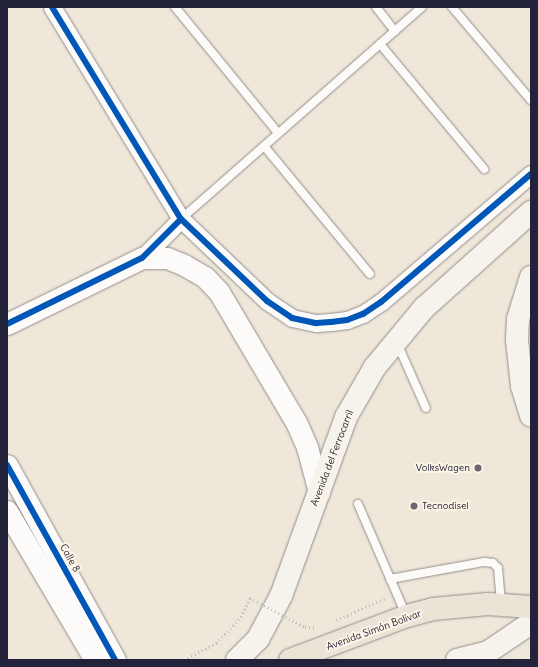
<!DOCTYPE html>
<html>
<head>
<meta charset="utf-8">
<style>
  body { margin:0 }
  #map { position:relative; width:538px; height:667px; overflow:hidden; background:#efe7d9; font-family:Delius,sans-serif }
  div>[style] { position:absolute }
  .path>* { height:2.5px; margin-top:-1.25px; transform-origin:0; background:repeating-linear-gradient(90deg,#bebcbd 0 1px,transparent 0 4px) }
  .roads { filter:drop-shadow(0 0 1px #938e8b) drop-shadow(0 0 1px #938e8b) }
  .service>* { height:8px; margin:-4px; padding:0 4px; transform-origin:4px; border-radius:4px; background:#fdfbf9 }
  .minor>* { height:17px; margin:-8.5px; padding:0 8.5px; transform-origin:8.5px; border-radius:8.5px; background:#fdfbf9 }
  .tertiary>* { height:21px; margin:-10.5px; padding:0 10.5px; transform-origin:10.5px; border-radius:10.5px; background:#fdfbf9 }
  .secondary>* { height:22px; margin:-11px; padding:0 11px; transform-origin:11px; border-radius:11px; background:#f6f2ec }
  .primary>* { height:22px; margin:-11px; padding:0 11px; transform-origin:11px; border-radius:11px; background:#ece3d7 }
  .path-bridge>* { height:2.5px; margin-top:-1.25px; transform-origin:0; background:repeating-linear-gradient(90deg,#bebcbd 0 1px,transparent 0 4px) }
  .cycleway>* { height:6px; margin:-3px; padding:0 3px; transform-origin:3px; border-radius:3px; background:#0057b8 }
  .dots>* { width:11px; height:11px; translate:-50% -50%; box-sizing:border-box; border:2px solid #fcf5e5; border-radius:50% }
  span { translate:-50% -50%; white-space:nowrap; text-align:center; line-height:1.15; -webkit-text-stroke:4px #fcf5e5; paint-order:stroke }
  .street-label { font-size:10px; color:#22223b }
  .poi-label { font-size:10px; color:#22223b }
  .right { translate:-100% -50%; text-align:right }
  .left { translate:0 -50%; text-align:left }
  .frame { position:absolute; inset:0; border:8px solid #22223b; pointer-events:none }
</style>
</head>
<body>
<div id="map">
  <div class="path">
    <i style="left:336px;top:620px;width:55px;rotate:-23.7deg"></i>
    <i style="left:305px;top:627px;width:11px;rotate:5deg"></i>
    <i style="left:184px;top:660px;width:36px;rotate:-28deg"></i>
    <i style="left:216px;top:643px;width:36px;rotate:-46deg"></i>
    <i style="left:241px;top:617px;width:21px;rotate:-65deg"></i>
  </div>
  <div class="roads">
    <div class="service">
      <i style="left:175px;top:7px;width:163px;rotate:50.7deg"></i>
      <i style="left:376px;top:7px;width:31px;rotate:52deg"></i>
      <i style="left:422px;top:7px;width:56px;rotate:138.6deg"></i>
      <i style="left:380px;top:44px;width:163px;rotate:50.2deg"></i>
      <i style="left:452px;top:7px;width:122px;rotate:49.7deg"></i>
      <i style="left:264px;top:146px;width:166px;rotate:50.4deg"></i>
      <i style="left:181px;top:219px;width:265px;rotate:-41.3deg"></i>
      <i style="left:397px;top:343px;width:71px;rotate:66deg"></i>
      <i style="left:358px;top:504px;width:121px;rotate:66.6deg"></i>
      <i style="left:390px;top:579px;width:96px;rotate:-10.3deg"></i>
      <i style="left:484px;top:562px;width:9px;rotate:6deg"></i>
      <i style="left:493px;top:563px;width:7px;rotate:45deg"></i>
      <i style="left:498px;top:568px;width:36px;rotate:85deg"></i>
    </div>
    <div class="minor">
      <i style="left:52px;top:7px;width:248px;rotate:58.7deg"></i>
      <i style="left:181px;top:219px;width:119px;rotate:43.6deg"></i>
      <i style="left:267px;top:301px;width:30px;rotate:34deg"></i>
      <i style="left:292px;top:318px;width:25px;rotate:12deg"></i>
      <i style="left:316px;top:323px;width:15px;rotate:-4deg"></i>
      <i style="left:331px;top:322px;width:16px;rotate:-7deg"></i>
      <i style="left:347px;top:320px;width:17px;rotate:-21deg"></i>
      <i style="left:363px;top:314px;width:22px;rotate:-34deg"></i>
      <i style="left:381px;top:302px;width:197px;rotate:-40.5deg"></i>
      <i style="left:142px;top:258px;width:55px;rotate:-45deg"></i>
    </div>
    <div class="tertiary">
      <i style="left:7px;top:324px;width:150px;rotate:-26.1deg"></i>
      <i style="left:142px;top:258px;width:25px"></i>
      <i style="left:167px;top:258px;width:18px;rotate:22deg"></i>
      <i style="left:184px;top:265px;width:24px;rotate:30deg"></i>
      <i style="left:205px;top:277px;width:21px;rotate:47deg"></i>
      <i style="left:219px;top:292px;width:151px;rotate:59.4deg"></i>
      <i style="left:296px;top:422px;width:27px;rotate:66deg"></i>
      <i style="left:307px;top:447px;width:47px;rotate:75.1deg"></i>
      <i style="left:7px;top:465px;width:223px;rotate:61deg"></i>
      <i style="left:7px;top:511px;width:173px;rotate:59.4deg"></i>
    </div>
    <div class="secondary">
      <i style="left:531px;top:277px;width:44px;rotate:107.2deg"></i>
      <i style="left:518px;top:319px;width:21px;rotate:93deg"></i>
      <i style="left:517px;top:340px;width:46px;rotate:83.8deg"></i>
      <i style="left:522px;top:386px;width:31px;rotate:73deg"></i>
      <i style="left:237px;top:660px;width:30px;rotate:-45deg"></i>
      <i style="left:258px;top:639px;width:49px;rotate:-61.9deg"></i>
      <i style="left:281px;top:596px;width:190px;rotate:-70deg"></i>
      <i style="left:346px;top:417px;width:58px;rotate:-59.9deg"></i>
      <i style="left:375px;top:367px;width:77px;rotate:-50.3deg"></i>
      <i style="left:424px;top:308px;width:144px;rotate:-41.9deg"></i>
      <i style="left:457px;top:660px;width:32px;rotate:-14deg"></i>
      <i style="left:488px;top:652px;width:52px;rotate:-34deg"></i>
    </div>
    <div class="primary">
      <i style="left:290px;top:660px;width:125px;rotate:-20.6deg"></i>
      <i style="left:407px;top:616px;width:27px;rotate:-15deg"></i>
      <i style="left:433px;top:609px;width:55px;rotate:-5.2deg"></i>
      <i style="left:488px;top:604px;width:43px;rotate:4deg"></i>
    </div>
  </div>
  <div class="path-bridge">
    <i style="left:250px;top:598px;width:62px;rotate:27.8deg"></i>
  </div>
  <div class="cycleway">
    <i style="left:52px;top:7px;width:248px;rotate:58.7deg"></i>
    <i style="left:181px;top:219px;width:119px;rotate:43.6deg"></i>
    <i style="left:267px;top:301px;width:30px;rotate:34deg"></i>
    <i style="left:292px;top:318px;width:25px;rotate:12deg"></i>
    <i style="left:316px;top:323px;width:15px;rotate:-4deg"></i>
    <i style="left:331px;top:322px;width:16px;rotate:-7deg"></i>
    <i style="left:347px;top:320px;width:17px;rotate:-21deg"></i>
    <i style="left:363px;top:314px;width:22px;rotate:-34deg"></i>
    <i style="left:381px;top:302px;width:197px;rotate:-40.5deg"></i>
    <i style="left:7px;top:324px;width:150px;rotate:-26.1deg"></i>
    <i style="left:142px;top:258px;width:55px;rotate:-45deg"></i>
    <i style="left:7px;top:465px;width:223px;rotate:61deg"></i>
  </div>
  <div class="dots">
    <i style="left:478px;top:468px;background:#6a6772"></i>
    <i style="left:414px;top:506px;background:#6a6772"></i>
  </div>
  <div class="street-label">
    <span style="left:332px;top:458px;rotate:-69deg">Avenida del Ferrocarril</span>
    <span style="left:70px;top:558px;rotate:61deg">Calle 8</span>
    <span style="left:374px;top:630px;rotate:-20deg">Avenida Simón Bolívar</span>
  </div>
  <div class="poi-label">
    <span class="right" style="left:470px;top:468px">VolksWagen</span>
    <span class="left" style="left:422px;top:506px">Tecnodisel</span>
  </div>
  <div class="frame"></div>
</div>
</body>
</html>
